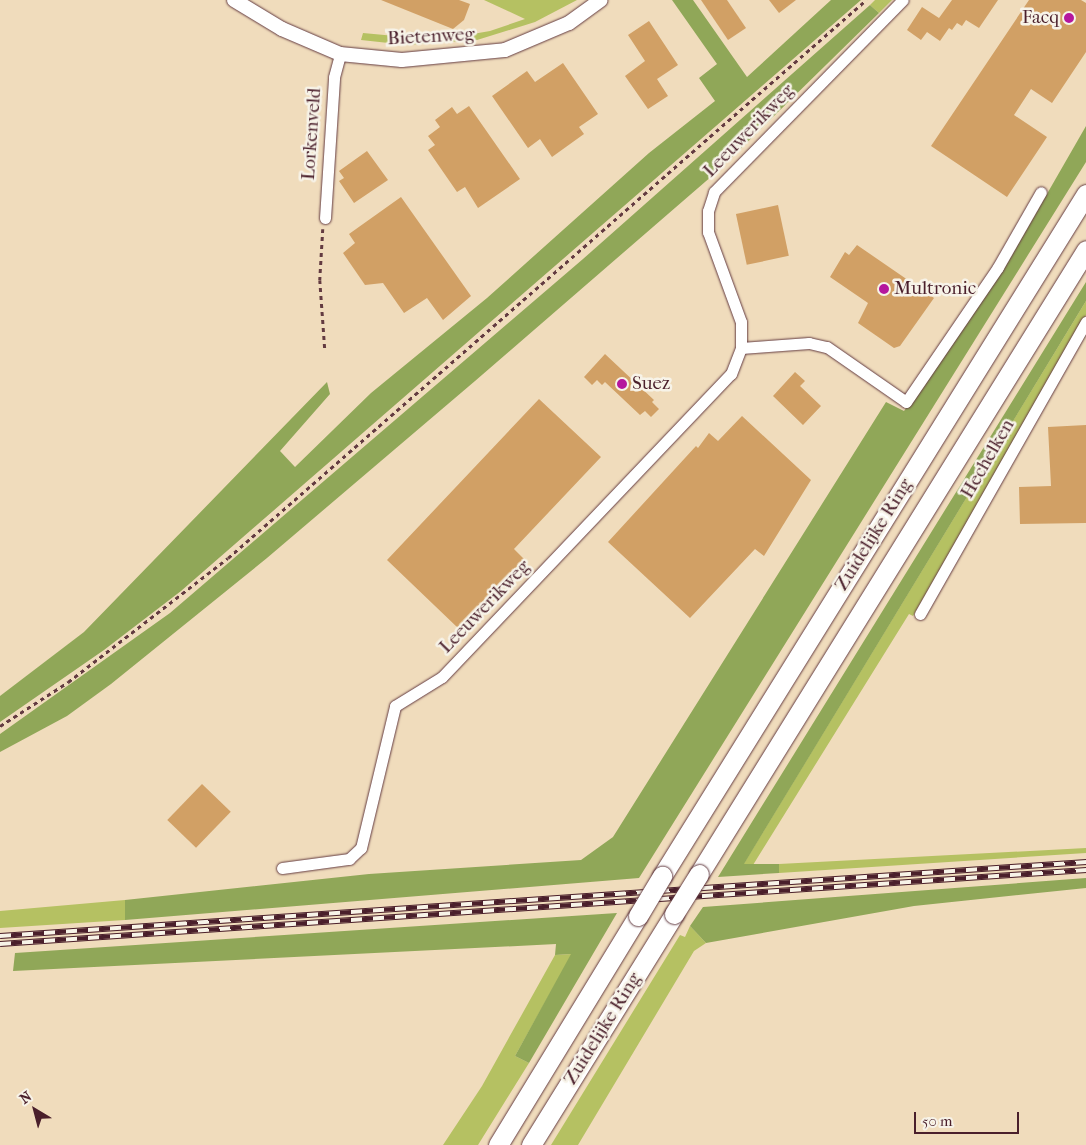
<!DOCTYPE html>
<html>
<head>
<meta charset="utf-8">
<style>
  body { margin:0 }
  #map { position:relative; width:1086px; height:1145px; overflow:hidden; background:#f0dcbc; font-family:"IM FELL French Canon",serif }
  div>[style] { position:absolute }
  .green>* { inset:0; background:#b5c162 }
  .forest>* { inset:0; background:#90a758 }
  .building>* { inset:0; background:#d1a065; transform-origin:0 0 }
  .path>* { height:2.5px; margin-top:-1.25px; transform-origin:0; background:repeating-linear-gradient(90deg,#633b41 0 4px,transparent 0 8px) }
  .roads { filter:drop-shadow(0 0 1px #633b41) drop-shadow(0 0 1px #633b41) }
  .minor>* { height:11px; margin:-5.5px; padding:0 5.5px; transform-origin:5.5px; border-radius:5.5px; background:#fff }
  .tertiary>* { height:14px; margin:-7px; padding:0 7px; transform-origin:7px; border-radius:7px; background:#fff }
  .trunk>* { height:19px; margin:-9.5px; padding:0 9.5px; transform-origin:9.5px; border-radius:9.5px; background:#fff }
  .rail>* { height:5.5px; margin-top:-2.75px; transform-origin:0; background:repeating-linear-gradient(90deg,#f7f3e8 0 11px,#4a1f2b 0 22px); box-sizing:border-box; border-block:1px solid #4a1f2b }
  .bridges { filter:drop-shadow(0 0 1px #633b41) drop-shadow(0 0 1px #633b41) }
  .trunk-bridge>* { height:19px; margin:-9.5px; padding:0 9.5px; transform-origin:9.5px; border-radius:9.5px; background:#fff }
  .dots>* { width:14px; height:14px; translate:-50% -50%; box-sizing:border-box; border:2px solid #f7f3e8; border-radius:50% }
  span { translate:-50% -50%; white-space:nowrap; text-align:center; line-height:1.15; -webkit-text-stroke:5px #f7f3e8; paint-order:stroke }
  .poi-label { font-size:19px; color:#4a1f2b }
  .right { translate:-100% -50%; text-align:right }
  .left { translate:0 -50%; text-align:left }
  .street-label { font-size:19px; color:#4a1f2b }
  .north { position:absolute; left:10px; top:1085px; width:50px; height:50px; -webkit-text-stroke:4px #f7f3e8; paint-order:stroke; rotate:323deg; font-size:14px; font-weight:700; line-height:20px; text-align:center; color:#4a1f2b }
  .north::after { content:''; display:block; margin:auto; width:18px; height:22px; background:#4a1f2b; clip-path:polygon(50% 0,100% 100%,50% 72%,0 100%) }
  .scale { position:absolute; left:914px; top:1112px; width:105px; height:22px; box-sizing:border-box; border:2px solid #4a1f2b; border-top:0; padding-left:6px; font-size:15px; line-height:18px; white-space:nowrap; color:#4a1f2b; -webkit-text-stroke:4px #f7f3e8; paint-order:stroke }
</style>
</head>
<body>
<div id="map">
  <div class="green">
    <i style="clip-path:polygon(484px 0,577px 0,535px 22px,477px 40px,407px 45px,361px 40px,363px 33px,438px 40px,490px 31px,525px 19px)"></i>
    <i style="clip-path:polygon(875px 0,892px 0,879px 13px,870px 5px)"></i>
    <i style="clip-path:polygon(1086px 301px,1086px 315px,913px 616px,909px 614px,753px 865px,743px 865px)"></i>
    <i style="clip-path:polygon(1086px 848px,1086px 853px,779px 873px,779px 864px)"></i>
    <i style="clip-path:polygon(125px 900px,125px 920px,0 928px,0 911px)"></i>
    <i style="clip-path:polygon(690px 926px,706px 943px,694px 951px,578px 1145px,551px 1145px,680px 935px,685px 937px)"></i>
    <i style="clip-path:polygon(572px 954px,515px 1056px,529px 1063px,478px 1145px,443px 1145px,482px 1086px,555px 955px)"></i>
  </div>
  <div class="forest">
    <i style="clip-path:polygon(672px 0,693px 0,747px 77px,831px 0,861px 0,181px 591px,104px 650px,0 722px,0 696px,84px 632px,327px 382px,330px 394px,280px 451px,295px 467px,371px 393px,487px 298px,649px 153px,715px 101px,699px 78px,717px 64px)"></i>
    <i style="clip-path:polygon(870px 5px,879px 13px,720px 169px,475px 381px,267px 558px,111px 684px,67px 716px,0 752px,0 734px,170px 613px,583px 259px)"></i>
    <i style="clip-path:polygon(1086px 126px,1086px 162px,639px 878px,125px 920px,125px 900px,369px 874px,581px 860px,613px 837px,886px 402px,904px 411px,1006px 265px)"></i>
    <i style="clip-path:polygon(1086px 282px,1086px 301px,744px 864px,779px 864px,779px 873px,718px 877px)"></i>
    <i style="clip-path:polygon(1086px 878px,1086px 888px,914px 906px,706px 943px,690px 926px,703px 907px)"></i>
    <i style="clip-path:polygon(617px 913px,529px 1063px,515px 1056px,571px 954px,555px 955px,556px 944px,13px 971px,15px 953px)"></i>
  </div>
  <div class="building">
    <i style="clip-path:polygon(381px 0,459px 0,470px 4px,464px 20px,453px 29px)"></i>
    <i style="clip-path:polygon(701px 0,727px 0,746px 28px,728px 40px)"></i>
    <i style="clip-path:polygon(769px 0,796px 0,779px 13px)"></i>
    <i style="clip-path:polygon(952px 0,998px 0,979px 28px,966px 20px,962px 26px,957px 23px,952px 30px,949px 28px,940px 41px,927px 32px,921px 40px,907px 30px,922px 7px,939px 18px)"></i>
    <i style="clip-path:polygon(1029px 0,1081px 0,1086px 3px,1086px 52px,1052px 103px,1031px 89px,1014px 115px,1047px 137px,1007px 197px,931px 146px)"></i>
    <i style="clip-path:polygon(649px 21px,678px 65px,657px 79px,668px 96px,648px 109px,625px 76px,645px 61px,628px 35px)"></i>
    <i style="clip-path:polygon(563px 63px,598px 114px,579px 127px,584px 134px,552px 157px,540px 139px,528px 148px,492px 96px,527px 71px,535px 82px)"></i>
    <i style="clip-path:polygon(469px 106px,520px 179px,478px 208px,465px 187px,457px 192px,428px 150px,435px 145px,428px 136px,440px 127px,435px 120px,452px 107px,457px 114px)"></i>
    <i style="clip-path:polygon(367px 151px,388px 180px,354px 203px,339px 181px,344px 178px,339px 171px)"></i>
    <i style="clip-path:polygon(401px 197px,471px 296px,443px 320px,427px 298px,404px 313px,383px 283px,365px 285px,343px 253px,355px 243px,349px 234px)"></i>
    <i style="left:778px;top:205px;width:52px;height:43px;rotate:78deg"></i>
    <i style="clip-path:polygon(857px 245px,934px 298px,900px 346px,894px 348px,858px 323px,868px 303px,830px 277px,845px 252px,849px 255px)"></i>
    <i style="clip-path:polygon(605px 354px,654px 400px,652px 402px,659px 409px,651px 417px,645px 411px,640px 415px,605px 382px,602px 385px,597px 380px,592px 385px,584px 377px)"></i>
    <i style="clip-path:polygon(795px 372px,805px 381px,800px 386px,821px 406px,803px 425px,773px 396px)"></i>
    <i style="clip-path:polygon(539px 399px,601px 457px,514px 549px,524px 559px,458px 628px,387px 560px)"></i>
    <i style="clip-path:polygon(742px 416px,811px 480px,764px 556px,755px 549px,690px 618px,608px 542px,696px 446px,698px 448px,709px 433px,718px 441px)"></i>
    <i style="clip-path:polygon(1086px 425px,1086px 523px,1020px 524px,1019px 487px,1051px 486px,1048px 427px)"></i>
    <i style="left:202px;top:784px;width:40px;height:50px;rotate:44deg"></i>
  </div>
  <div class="path">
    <i style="left:323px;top:229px;width:51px;rotate:93.4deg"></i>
    <i style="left:320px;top:280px;width:70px;rotate:85.9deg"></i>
    <i style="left:0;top:726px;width:81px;rotate:-32.9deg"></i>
    <i style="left:68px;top:682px;width:202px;rotate:-37.8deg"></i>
    <i style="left:228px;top:558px;width:848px;rotate:-41.17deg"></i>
  </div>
  <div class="roads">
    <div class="minor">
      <i style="left:325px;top:218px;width:141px;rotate:-86.3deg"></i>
      <i style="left:334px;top:77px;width:24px;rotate:-75deg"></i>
      <i style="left:741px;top:348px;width:68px;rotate:-4.2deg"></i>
      <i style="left:809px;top:343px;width:18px;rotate:13deg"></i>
      <i style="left:827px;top:347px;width:96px;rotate:34.8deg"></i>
      <i style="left:906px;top:402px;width:163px;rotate:-55.7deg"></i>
      <i style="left:998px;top:267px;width:86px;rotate:-60.2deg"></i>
      <i style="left:920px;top:614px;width:336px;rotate:-60.4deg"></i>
      <i style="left:282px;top:868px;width:68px;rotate:-7.7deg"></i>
      <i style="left:349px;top:859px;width:16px;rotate:-43deg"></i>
      <i style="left:361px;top:848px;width:146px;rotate:-76.5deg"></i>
      <i style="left:395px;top:706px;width:55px;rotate:-31.7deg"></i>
      <i style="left:442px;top:677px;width:419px;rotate:-46.4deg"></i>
      <i style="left:731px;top:374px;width:28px;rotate:-69deg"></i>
      <i style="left:741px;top:348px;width:26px;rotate:-90deg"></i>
      <i style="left:741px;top:322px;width:96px;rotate:-110.1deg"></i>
      <i style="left:708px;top:232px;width:21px;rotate:-90deg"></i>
      <i style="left:708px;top:211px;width:20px;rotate:-72deg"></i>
      <i style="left:714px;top:192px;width:269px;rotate:-45.5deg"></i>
    </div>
    <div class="tertiary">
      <i style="left:234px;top:0;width:56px;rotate:31.1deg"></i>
      <i style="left:282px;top:29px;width:63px;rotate:23.3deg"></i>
      <i style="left:340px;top:54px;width:62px;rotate:5.5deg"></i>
      <i style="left:402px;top:60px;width:103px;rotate:-5.5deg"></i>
      <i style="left:505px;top:50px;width:69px;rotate:-22.9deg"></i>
      <i style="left:569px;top:23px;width:39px;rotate:-36deg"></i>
    </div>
    <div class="trunk">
      <i style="left:699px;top:874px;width:734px;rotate:-58.19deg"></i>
      <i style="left:662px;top:876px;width:803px;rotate:-58.13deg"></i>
      <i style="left:498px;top:1145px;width:268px;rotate:-58.6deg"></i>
      <i style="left:531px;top:1145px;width:272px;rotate:-58.2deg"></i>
    </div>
  </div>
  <div class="rail">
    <i style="left:0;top:936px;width:1089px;rotate:-3.9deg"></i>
    <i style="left:0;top:944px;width:1089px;rotate:-3.9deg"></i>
  </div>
  <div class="bridges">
    <div class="trunk-bridge">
      <i style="left:674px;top:914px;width:47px;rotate:-58deg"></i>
      <i style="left:638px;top:916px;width:47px;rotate:-59deg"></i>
    </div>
  </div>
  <div class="dots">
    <i style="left:1069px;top:18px;background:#b5179e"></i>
    <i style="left:884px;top:289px;background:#b5179e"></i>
    <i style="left:622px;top:384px;background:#b5179e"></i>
  </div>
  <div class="poi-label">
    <span class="right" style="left:1059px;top:18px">Facq</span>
    <span class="left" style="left:894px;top:289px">Multronic</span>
    <span class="left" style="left:632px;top:384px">Suez</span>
  </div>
  <div class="street-label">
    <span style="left:431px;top:37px;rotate:-3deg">Bietenweg</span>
    <span style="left:749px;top:131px;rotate:-46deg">Leeuwerikweg</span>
    <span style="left:312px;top:134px;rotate:-86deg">Lorkenveld</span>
    <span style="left:988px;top:459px;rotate:-60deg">Hechelken</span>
    <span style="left:874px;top:535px;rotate:-58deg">Zuidelijke Ring</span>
    <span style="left:485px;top:607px;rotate:-46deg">Leeuwerikweg</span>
    <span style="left:603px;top:1029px;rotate:-58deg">Zuidelijke Ring</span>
  </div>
  <div class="north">N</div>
  <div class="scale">50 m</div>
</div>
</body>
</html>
